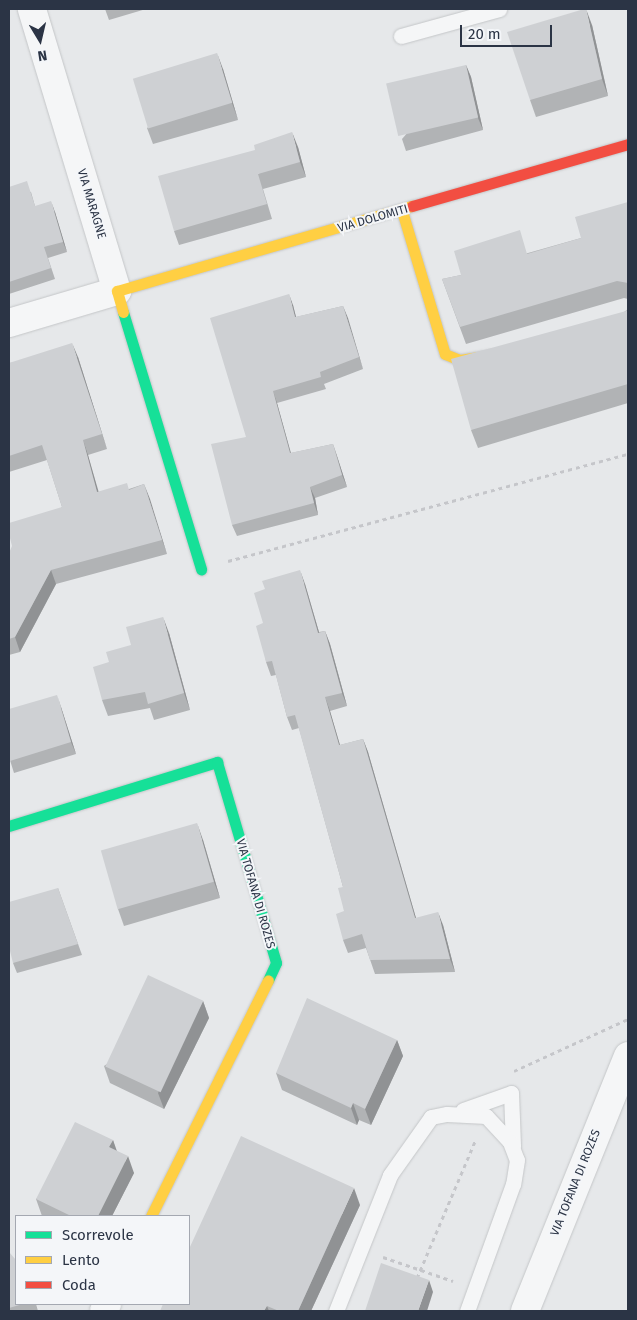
<!DOCTYPE html>
<html>
<head>
<meta charset="utf-8">
<style>
  body { margin:0 }
  #map { position:relative; width:637px; height:1320px; overflow:hidden; background:#e6e8ea; font-family:"Fira Sans",sans-serif }
  div>[style] { position:absolute }
  .path>* { height:3px; margin-top:-1.5px; transform-origin:0; background:repeating-linear-gradient(90deg,#c5c6ca 0 4px,transparent 0 8px) }
  .roads { filter:drop-shadow(0 0 1px #c4c6c8) drop-shadow(0 0 1px #c4c6c8) }
  .lane>* { height:15px; margin:-7.5px; padding:0 7.5px; transform-origin:7.5px; border-radius:7.5px; background:#f5f6f7 }
  .street>* { height:28px; margin:-14px; padding:0 14px; transform-origin:14px; border-radius:14px; background:#f5f6f7 }
  .fast>* { height:11px; margin:-5.5px; padding:0 5.5px; transform-origin:5.5px; border-radius:5.5px; background:#16e098 }
  .slow>* { height:11px; margin:-5.5px; padding:0 5.5px; transform-origin:5.5px; border-radius:5.5px; background:#ffcf43 }
  .jam>* { height:11px; margin:-5.5px; padding:0 5.5px; transform-origin:5.5px; border-radius:5.5px; background:#f24e42 }
  .wall>* { inset:0; background:#b1b3b5 }
  .shaded-wall>* { inset:0; background:#909294 }
  .building>* { inset:0; background:#ced0d3; transform-origin:0 0 }
  span { translate:-50% -50%; white-space:nowrap; text-align:center; line-height:1.15; -webkit-text-stroke:4px #f4f6f9; paint-order:stroke }
  .street-label { font-size:12px; color:#2b3445 }
  .frame { position:absolute; inset:0; border:10px solid #2b3445; pointer-events:none }
  .legend { position:absolute; left:15px; top:1215px; width:175px; height:90px; box-sizing:border-box; background:#f4f6f9; border:1px solid #a4a8b1; margin:0; padding:6px 9px; list-style:none; font-size:15px; color:#2b3445 }
  .legend li { display:flex; align-items:center; gap:10px; height:25px }
  .legend b { width:25px; border:1px solid #a4a8b1 }
  .north { position:absolute; left:15px; top:15px; width:50px; height:50px; -webkit-text-stroke:4px #f4f6f9; paint-order:stroke; rotate:171deg; font-size:14px; font-weight:700; line-height:20px; text-align:center; color:#2b3445 }
  .north::after { content:''; display:block; margin:auto; width:18px; height:22px; background:#2b3445; clip-path:polygon(50% 0,100% 100%,50% 72%,0 100%) }
  .scale { position:absolute; left:460px; top:25px; width:92px; height:22px; box-sizing:border-box; border:2px solid #2b3445; border-top:0; padding-left:6px; font-size:15px; line-height:18px; white-space:nowrap; color:#2b3445; -webkit-text-stroke:4px #f4f6f9; paint-order:stroke }
</style>
</head>
<body>
<div id="map">
  <div class="path">
    <i style="left:228px;top:561px;width:414px;rotate:-15deg"></i>
    <i style="left:514px;top:1071px;width:125px;rotate:-24.5deg"></i>
    <i style="left:383px;top:1257px;width:74px;rotate:18.9deg"></i>
    <i style="left:417px;top:1278px;width:151px;rotate:-67deg"></i>
  </div>
  <div class="roads">
    <div class="lane">
      <i style="left:401px;top:36px;width:102px;rotate:-15.4deg"></i>
      <i style="left:463px;top:1110px;width:51px;rotate:-19.5deg"></i>
      <i style="left:511px;top:1093px;width:53px;rotate:87.8deg"></i>
      <i style="left:336px;top:1311px;width:146px;rotate:-68.3deg"></i>
      <i style="left:390px;top:1175px;width:71px;rotate:-54.7deg"></i>
      <i style="left:431px;top:1117px;width:16px;rotate:-11deg"></i>
      <i style="left:447px;top:1114px;width:39px;rotate:3deg"></i>
      <i style="left:486px;top:1116px;width:35px;rotate:47deg"></i>
      <i style="left:510px;top:1142px;width:19px;rotate:69deg"></i>
      <i style="left:517px;top:1160px;width:24px;rotate:99deg"></i>
      <i style="left:513px;top:1184px;width:135px;rotate:109.9deg"></i>
    </div>
    <div class="street">
      <i style="left:9px;top:323px;width:113px;rotate:-16.5deg"></i>
      <i style="left:117px;top:291px;width:295px;rotate:-106.8deg"></i>
      <i style="left:104px;top:1311px;width:8px;rotate:-67deg"></i>
      <i style="left:525px;top:1311px;width:275px;rotate:-68deg"></i>
    </div>
    <div class="fast">
      <i style="left:123px;top:312px;width:269px;rotate:73.1deg"></i>
      <i style="left:9px;top:826px;width:218px;rotate:-17.1deg"></i>
      <i style="left:217px;top:762px;width:209px;rotate:73.6deg"></i>
      <i style="left:276px;top:963px;width:19px;rotate:115deg"></i>
    </div>
    <div class="slow">
      <i style="left:402px;top:211px;width:149px;rotate:73.3deg"></i>
      <i style="left:445px;top:354px;width:16px;rotate:22deg"></i>
      <i style="left:460px;top:360px;width:30px;rotate:-9deg"></i>
      <i style="left:123px;top:312px;width:22px;rotate:-106deg"></i>
      <i style="left:117px;top:291px;width:307px;rotate:-16.1deg"></i>
      <i style="left:151px;top:1216px;width:263px;rotate:-63.6deg"></i>
    </div>
    <div class="jam">
      <i style="left:412px;top:206px;width:225px;rotate:-16deg"></i>
    </div>
  </div>
  <div class="wall">
    <i style="clip-path:polygon(105px 9px,146px 9px,109px 20px)"></i>
    <i style="clip-path:polygon(592px 25px,608px 96px,536px 117px,530px 100px)"></i>
    <i style="clip-path:polygon(466px 65px,471px 77px,483px 130px,406px 151px,402px 139px)"></i>
    <i style="clip-path:polygon(223px 69px,238px 120px,153px 144px,147px 128px)"></i>
    <i style="clip-path:polygon(298px 147px,306px 177px,263px 189px,272px 219px,179px 245px,174px 231px)"></i>
    <i style="clip-path:polygon(9px 187px,31px 192px,35px 206px,55px 212px,67px 252px,48px 258px,55px 279px,9px 294px)"></i>
    <i style="clip-path:polygon(628px 202px,628px 299px,624px 298px,466px 344px,442px 279px,461px 275px,528px 253px,581px 238px)"></i>
    <i style="clip-path:polygon(293px 305px,296px 317px,343px 306px,363px 369px,324px 384px,326px 389px,277px 403px,291px 453px,333px 444px,347px 487px,315px 498px,318px 515px,237px 536px,232px 525px,246px 437px)"></i>
    <i style="clip-path:polygon(628px 309px,628px 403px,478px 448px,471px 430px)"></i>
    <i style="clip-path:polygon(78px 357px,107px 449px,88px 455px,98px 492px,129px 489px,144px 484px,167px 554px,56px 584px,20px 652px,9px 655px,9px 553px,62px 507px,47px 460px,9px 472px,9px 363px)"></i>
    <i style="clip-path:polygon(305px 584px,319px 632px,325px 631px,330px 644px,347px 706px,330px 711px,340px 745px,363px 739px,368px 752px,416px 918px,443px 925px,455px 972px,375px 974px,366px 948px,348px 953px,343px 940px,344px 911px,343px 887px,299px 728px,292px 730px,287px 717px,276px 675px,271px 676px,266px 662px,263px 623px)"></i>
    <i style="clip-path:polygon(169px 633px,190px 710px,154px 720px,150px 708px,108px 716px,102px 700px,109px 662px)"></i>
    <i style="clip-path:polygon(61px 707px,76px 754px,14px 773px,9px 757px)"></i>
    <i style="clip-path:polygon(203px 840px,220px 898px,124px 926px,118px 909px)"></i>
    <i style="clip-path:polygon(58px 888px,82px 955px,17px 973px,13px 963px)"></i>
    <i style="clip-path:polygon(203px 1001px,209px 1018px,164px 1109px,110px 1083px,104px 1066px)"></i>
    <i style="clip-path:polygon(397px 1040px,403px 1056px,371px 1125px,359px 1120px,357px 1125px,282px 1090px,276px 1073px)"></i>
    <i style="clip-path:polygon(113px 1140px,116px 1151px,134px 1173px,112px 1216px,42px 1216px,36px 1199px)"></i>
    <i style="clip-path:polygon(360px 1205px,311px 1311px,160px 1311px)"></i>
    <i style="clip-path:polygon(9px 1252px,16px 1304px,36px 1304px,38px 1311px,9px 1311px)"></i>
  </div>
  <div class="shaded-wall">
    <i style="clip-path:polygon(586px 9px,592px 25px,608px 96px,602px 79px)"></i>
    <i style="clip-path:polygon(217px 53px,223px 69px,238px 120px,232px 103px)"></i>
    <i style="clip-path:polygon(466px 65px,471px 77px,483px 130px,478px 118px)"></i>
    <i style="clip-path:polygon(292px 132px,298px 147px,306px 177px,300px 162px)"></i>
    <i style="clip-path:polygon(51px 201px,55px 212px,67px 252px,63px 242px)"></i>
    <i style="clip-path:polygon(289px 294px,293px 305px,299px 329px,295px 317px)"></i>
    <i style="clip-path:polygon(343px 306px,348px 318px,363px 369px,359px 357px)"></i>
    <i style="clip-path:polygon(72px 343px,78px 357px,107px 449px,102px 434px)"></i>
    <i style="clip-path:polygon(273px 391px,277px 403px,294px 465px,290px 453px)"></i>
    <i style="clip-path:polygon(83px 440px,88px 455px,103px 507px,97px 492px)"></i>
    <i style="clip-path:polygon(333px 444px,337px 456px,347px 487px,342px 475px)"></i>
    <i style="clip-path:polygon(144px 484px,150px 499px,167px 554px,162px 540px)"></i>
    <i style="clip-path:polygon(310px 487px,315px 498px,318px 515px,314px 503px)"></i>
    <i style="clip-path:polygon(51px 570px,56px 584px,20px 652px,15px 637px)"></i>
    <i style="clip-path:polygon(300px 570px,305px 584px,323px 646px,318px 633px)"></i>
    <i style="clip-path:polygon(163px 617px,169px 633px,190px 710px,184px 693px)"></i>
    <i style="clip-path:polygon(325px 631px,330px 644px,347px 706px,342px 693px)"></i>
    <i style="clip-path:polygon(57px 695px,61px 707px,76px 754px,71px 742px)"></i>
    <i style="clip-path:polygon(325px 697px,330px 711px,344px 759px,339px 745px)"></i>
    <i style="clip-path:polygon(363px 739px,368px 752px,420px 932px,415px 918px)"></i>
    <i style="clip-path:polygon(197px 823px,203px 840px,220px 898px,214px 882px)"></i>
    <i style="clip-path:polygon(438px 912px,443px 925px,455px 972px,450px 959px)"></i>
    <i style="clip-path:polygon(203px 1001px,209px 1018px,164px 1109px,158px 1093px)"></i>
    <i style="clip-path:polygon(397px 1040px,403px 1056px,371px 1125px,365px 1109px)"></i>
    <i style="clip-path:polygon(353px 1103px,359px 1120px,357px 1125px,351px 1108px)"></i>
    <i style="clip-path:polygon(113px 1140px,119px 1157px,109px 1147px)"></i>
    <i style="clip-path:polygon(128px 1156px,134px 1173px,112px 1216px,98px 1216px)"></i>
    <i style="clip-path:polygon(354px 1188px,360px 1205px,311px 1311px,298px 1311px)"></i>
    <i style="clip-path:polygon(429px 1280px,433px 1292px,427px 1311px,418px 1311px)"></i>
    <i style="clip-path:polygon(267px 1306px,269px 1311px,264px 1311px)"></i>
  </div>
  <div class="building">
    <i style="clip-path:polygon(584px 9px,586px 9px,602px 79px,530px 100px,507px 32px)"></i>
    <i style="left:217px;top:53px;width:52px;height:88px;rotate:73deg"></i>
    <i style="left:466px;top:65px;width:54px;height:82px;rotate:77deg"></i>
    <i style="clip-path:polygon(292px 132px,300px 162px,258px 174px,267px 204px,174px 231px,158px 176px,255px 150px,254px 145px)"></i>
    <i style="clip-path:polygon(27px 181px,35px 206px,51px 201px,63px 242px,44px 247px,51px 268px,9px 282px,9px 187px)"></i>
    <i style="clip-path:polygon(628px 202px,628px 283px,617px 281px,460px 327px,442px 279px,461px 275px,454px 251px,520px 230px,527px 254px,581px 238px,575px 217px)"></i>
    <i style="clip-path:polygon(289px 294px,295px 317px,343px 306px,359px 357px,320px 372px,321px 377px,273px 391px,290px 453px,333px 444px,342px 475px,310px 487px,314px 503px,232px 525px,211px 444px,246px 437px,210px 318px)"></i>
    <i style="clip-path:polygon(628px 309px,628px 384px,471px 430px,451px 359px,626px 311px)"></i>
    <i style="clip-path:polygon(72px 343px,102px 434px,83px 440px,97px 492px,127px 483px,129px 490px,144px 484px,162px 540px,51px 570px,15px 637px,9px 639px,9px 553px,12px 546px,9px 534px,9px 523px,62px 507px,42px 445px,9px 456px,9px 363px)"></i>
    <i style="clip-path:polygon(300px 570px,318px 633px,325px 631px,342px 693px,325px 697px,339px 745px,363px 739px,415px 918px,438px 912px,450px 959px,370px 960px,362px 934px,343px 940px,336px 914px,344px 911px,338px 888px,343px 887px,295px 715px,287px 717px,272px 661px,266px 662px,256px 626px,263px 623px,254px 593px,265px 589px,262px 581px)"></i>
    <i style="clip-path:polygon(163px 617px,184px 693px,148px 704px,145px 692px,102px 700px,93px 667px,109px 662px,106px 652px,131px 645px,126px 627px)"></i>
    <i style="clip-path:polygon(57px 695px,71px 742px,10px 761px,9px 757px,9px 709px)"></i>
    <i style="left:197px;top:823px;width:61px;height:100px;rotate:74deg"></i>
    <i style="clip-path:polygon(58px 888px,78px 944px,13px 963px,9px 947px,9px 902px)"></i>
    <i style="left:148px;top:975px;width:61px;height:101px;rotate:25deg"></i>
    <i style="clip-path:polygon(307px 998px,397px 1040px,365px 1109px,353px 1103px,351px 1108px,276px 1073px)"></i>
    <i style="clip-path:polygon(75px 1122px,113px 1140px,109px 1147px,128px 1156px,98px 1216px,71px 1216px,36px 1199px)"></i>
    <i style="clip-path:polygon(241px 1136px,354px 1188px,298px 1311px,279px 1311px,267px 1306px,264px 1311px,160px 1311px,163px 1304px,189px 1304px,189px 1249px)"></i>
    <i style="clip-path:polygon(9px 1252px,16px 1260px,16px 1304px,23px 1304px,9px 1308px)"></i>
    <i style="clip-path:polygon(381px 1263px,429px 1280px,418px 1311px,365px 1311px)"></i>
  </div>
  <div class="street-label">
    <span style="left:91px;top:204px;rotate:73deg">VIA MARAGNE</span>
    <span style="left:373px;top:219px;rotate:-16deg">VIA DOLOMITI</span>
    <span style="left:255px;top:894px;rotate:74deg">VIA TOFANA DI ROZES</span>
    <span style="left:576px;top:1183px;rotate:-68deg">VIA TOFANA DI ROZES</span>
  </div>
  <div class="frame"></div>
  <ul class="legend">
  <li><b style="height:6px;background:#16e098"></b>Scorrevole</li>
  <li><b style="height:6px;background:#ffcf43"></b>Lento</li>
  <li><b style="height:6px;background:#f24e42"></b>Coda</li>
  </ul>
  <div class="north">N</div>
  <div class="scale">20 m</div>
</div>
</body>
</html>
